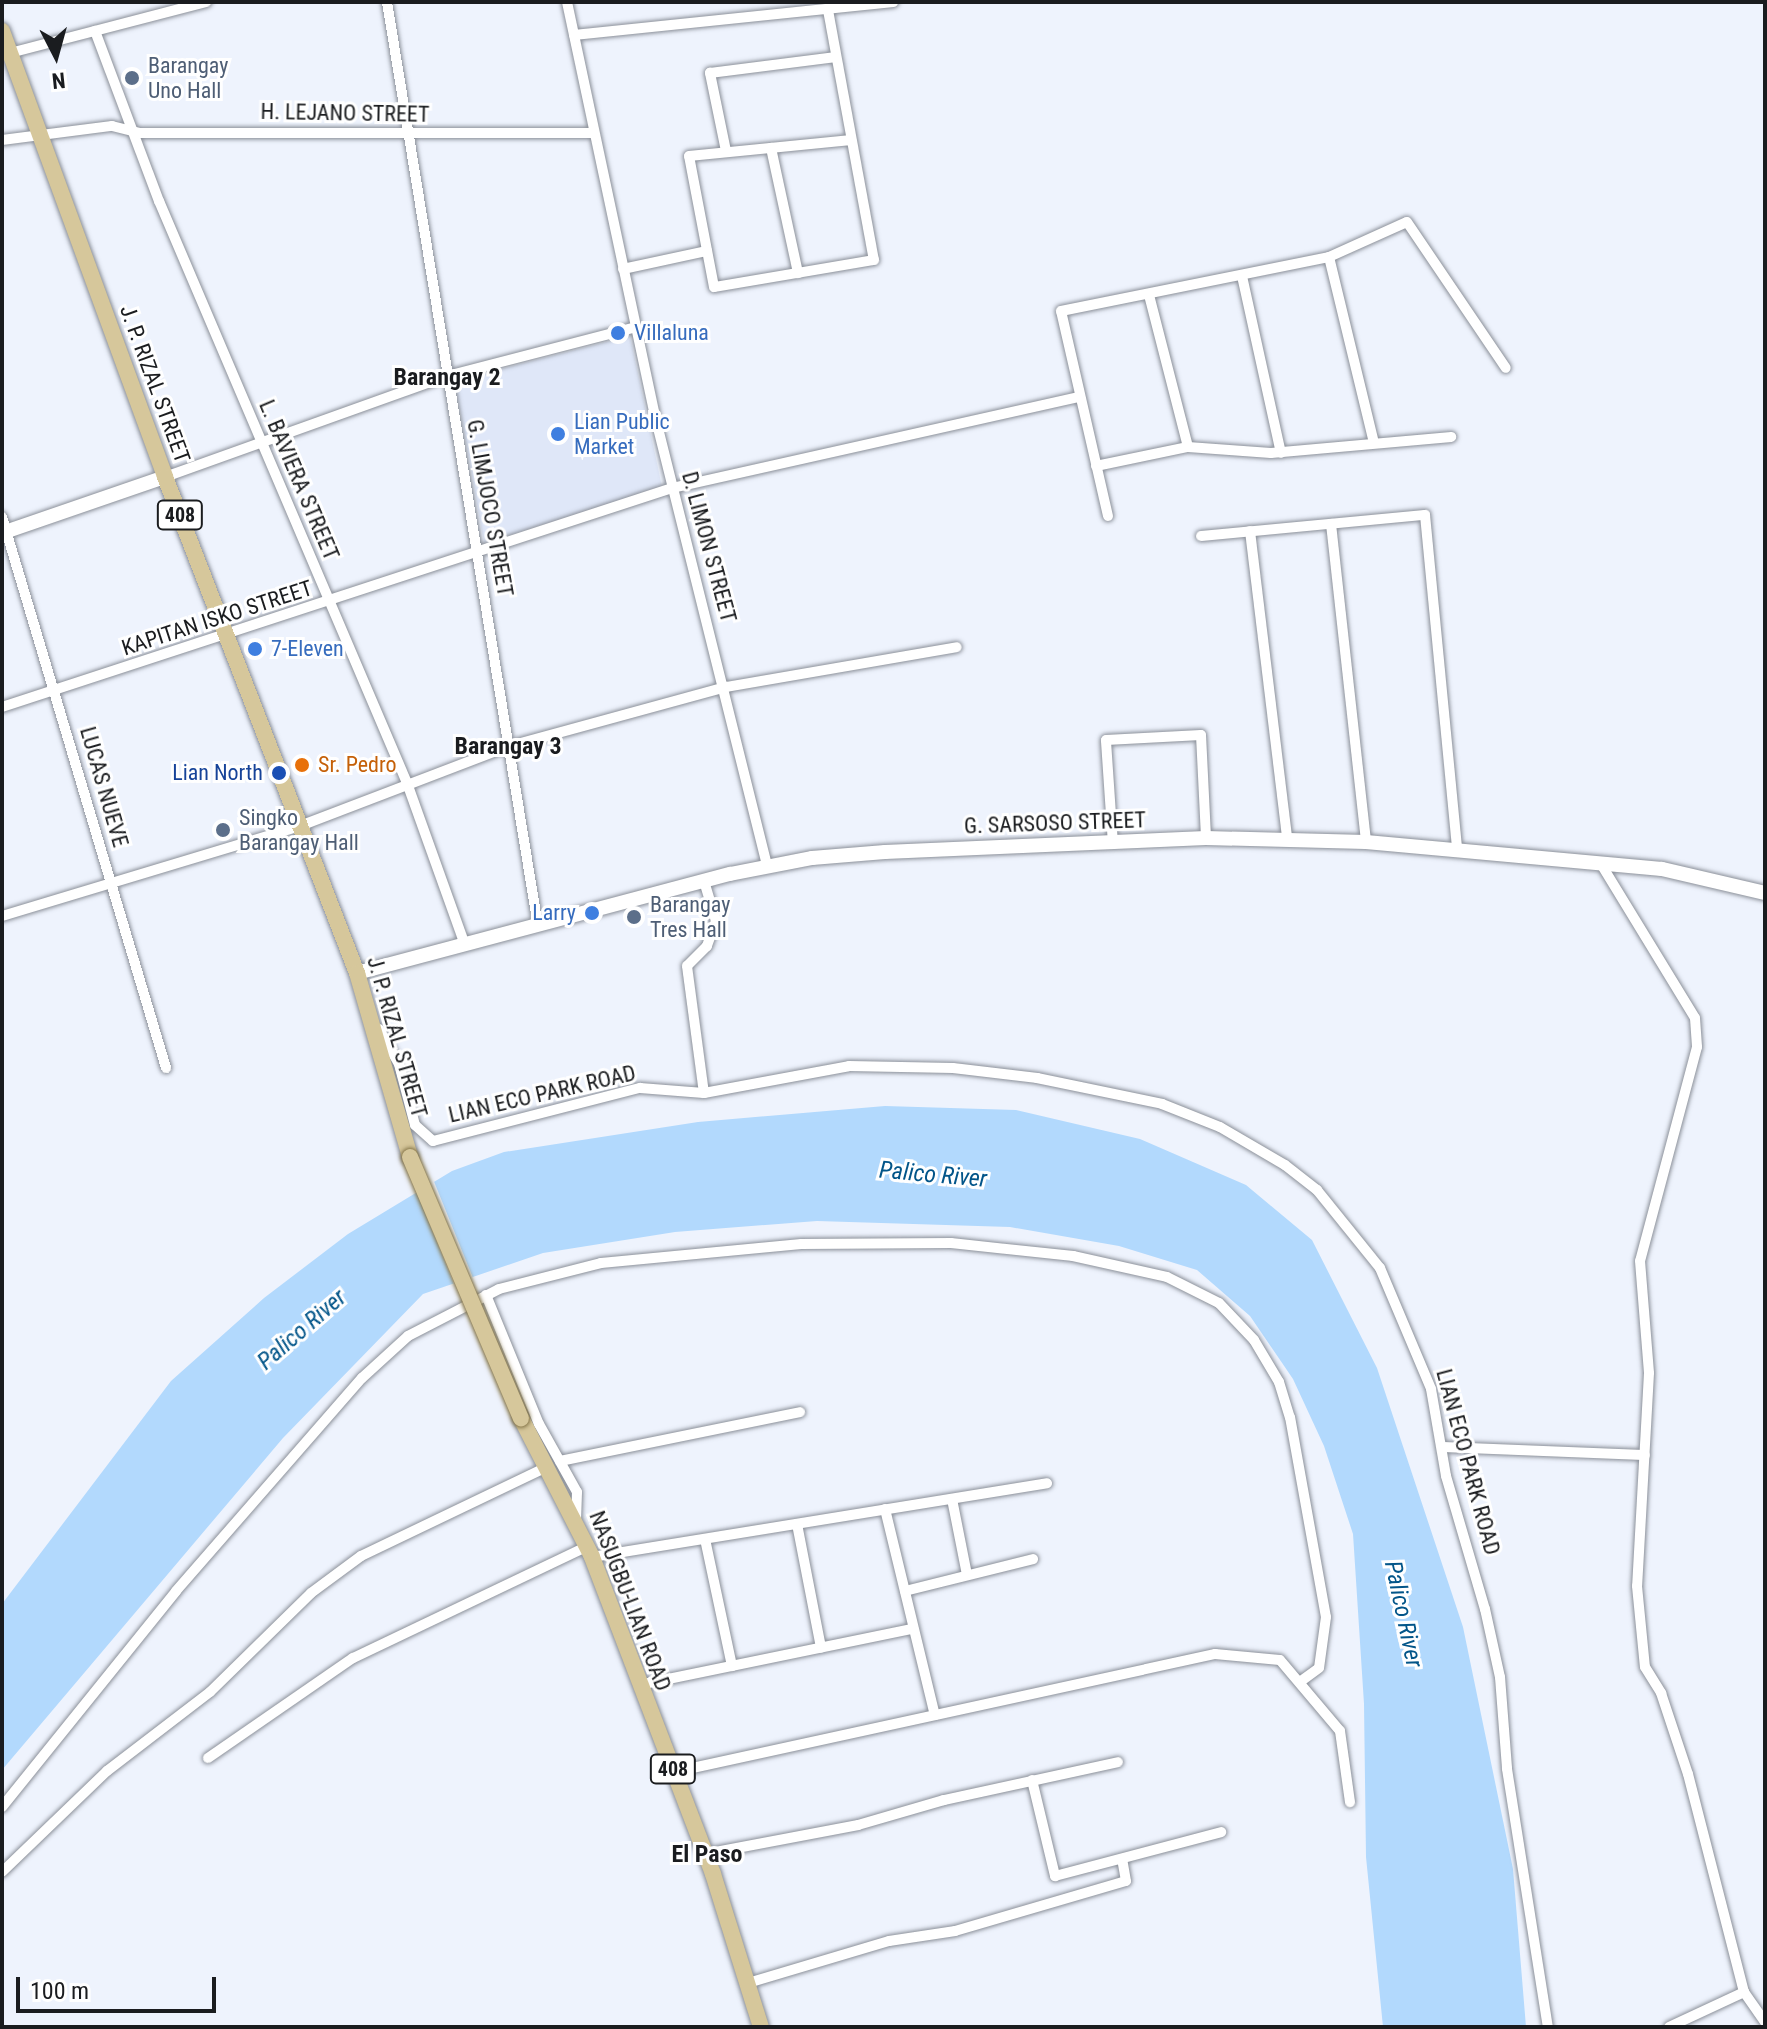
<!DOCTYPE html>
<html>
<head>
<meta charset="utf-8">
<style>
  body { margin:0 }
  #map { position:relative; width:1767px; height:2029px; overflow:hidden; background:#eef3fd; font-family:"Roboto Condensed",sans-serif }
  div>[style] { position:absolute }
  .built>* { inset:0; background:#dfe7f8 }
  .water>* { inset:0; background:#b2d9fd }
  .pier>* { inset:0; background:#eef3fd; transform-origin:0 0 }
  .roads { filter:drop-shadow(0 0 2px #8b9099) drop-shadow(0 0 2px #8b9099) }
  .street>* { height:10px; margin:-5px; padding:0 5px; transform-origin:5px; border-radius:5px; background:#fff }
  .secondary>* { height:14px; margin:-7px; padding:0 7px; transform-origin:7px; border-radius:7px; background:#fff }
  .primary>* { height:16px; margin:-8px; padding:0 8px; transform-origin:8px; border-radius:8px; background:#d6c79b }
  .bridges { filter:drop-shadow(0 0 2px #827245) drop-shadow(0 0 2px #827245) }
  .primary-bridge>* { height:16px; margin:-8px; padding:0 8px; transform-origin:8px; border-radius:8px; background:#d6c79b }
  .dots>* { width:22px; height:22px; translate:-50% -50%; box-sizing:border-box; border:4px solid #fff; border-radius:50% }
  span { translate:-50% -50%; white-space:nowrap; text-align:center; line-height:1.15; -webkit-text-stroke:6px #fff; paint-order:stroke }
  .shield-label span { padding:2px 6px; background:#fff; border:2px solid; border-radius:6px; -webkit-text-stroke-width:0 }
  .shield-label { font-size:20px; color:#1a1c1f; font-weight:700 }
  .service-label { font-size:22px; color:#4e5e75 }
  .left { translate:0 -50%; text-align:left }
  .street-label { font-size:22px; color:#1a1c1f }
  .shop-label { font-size:22px; color:#366cbe }
  .right { translate:-100% -50%; text-align:right }
  .food-label { font-size:22px; color:#c56008 }
  .transit-label { font-size:22px; color:#164399 }
  .neighbourhood-label { font-size:24px; color:#1a1c1f; font-weight:700 }
  .water-label { font-size:24px; color:#025589; font-style:italic }
  .frame { position:absolute; inset:0; border:4px solid #1a1c1f; pointer-events:none }
  .north { position:absolute; left:16px; top:16px; width:80px; height:80px; -webkit-text-stroke:6px #fff; paint-order:stroke; rotate:174deg; font-size:22px; font-weight:700; line-height:32px; text-align:center; color:#1a1c1f }
  .north::after { content:''; display:block; margin:auto; width:28px; height:36px; background:#1a1c1f; clip-path:polygon(50% 0,100% 100%,50% 72%,0 100%) }
  .scale { position:absolute; left:16px; top:1977px; width:200px; height:36px; box-sizing:border-box; border:4px solid #1a1c1f; border-top:0; padding-left:10px; font-size:24px; line-height:28px; white-space:nowrap; color:#1a1c1f; -webkit-text-stroke:6px #fff; paint-order:stroke }
</style>
</head>
<body>
<div id="map">
  <div class="built">
    <i style="clip-path:polygon(630px 336px,662px 487px,484px 543px,455px 381px)"></i>
  </div>
  <div class="water">
    <i style="clip-path:polygon(885px 1106px,1016px 1110px,1140px 1139px,1246px 1185px,1312px 1240px,1377px 1368px,1463px 1627px,1513px 1869px,1526px 2027px,1383px 2027px,1366px 1857px,1364px 1704px,1353px 1534px,1324px 1446px,1293px 1379px,1250px 1316px,1197px 1270px,1119px 1246px,1010px 1227px,817px 1221px,675px 1232px,543px 1253px,423px 1294px,283px 1438px,2px 1770px,2px 1604px,171px 1381px,264px 1298px,348px 1234px,452px 1171px,504px 1152px,698px 1122px)"></i>
  </div>
  <div class="pier">
    <i style="left:433px;top:1179px;width:110px;height:20px;rotate:68deg"></i>
  </div>
  <div class="roads">
    <div class="street">
      <i style="left:387px;top:2px;width:936px;rotate:80.72deg"></i>
      <i style="left:567px;top:2px;width:419px;rotate:78deg"></i>
      <i style="left:654px;top:412px;width:468px;rotate:76deg"></i>
      <i style="left:828px;top:10px;width:254px;rotate:79.6deg"></i>
      <i style="left:874px;top:260px;width:162px;rotate:170.4deg"></i>
      <i style="left:714px;top:287px;width:133px;rotate:-100.8deg"></i>
      <i style="left:689px;top:156px;width:163px;rotate:-5.6deg"></i>
      <i style="left:95px;top:31px;width:182px;rotate:69.4deg"></i>
      <i style="left:159px;top:201px;width:633px;rotate:66.92deg"></i>
      <i style="left:407px;top:783px;width:172px;rotate:70.3deg"></i>
      <i style="left:574px;top:35px;width:321px;rotate:-5.9deg"></i>
      <i style="left:10px;top:53px;width:203px;rotate:-14.6deg"></i>
      <i style="left:2px;top:140px;width:111px;rotate:-7.3deg"></i>
      <i style="left:112px;top:126px;width:29px;rotate:14deg"></i>
      <i style="left:140px;top:133px;width:454px"></i>
      <i style="left:771px;top:148px;width:128px;rotate:77.8deg"></i>
      <i style="left:726px;top:151px;width:80px;rotate:-101.6deg"></i>
      <i style="left:710px;top:73px;width:127px;rotate:-7.2deg"></i>
      <i style="left:1329px;top:257px;width:191px;rotate:76.4deg"></i>
      <i style="left:623px;top:269px;width:86px;rotate:-12.1deg"></i>
      <i style="left:1242px;top:276px;width:181px;rotate:77.6deg"></i>
      <i style="left:1149px;top:295px;width:157px;rotate:75.6deg"></i>
      <i style="left:1096px;top:466px;width:94px;rotate:-11.7deg"></i>
      <i style="left:1188px;top:447px;width:83px;rotate:4.1deg"></i>
      <i style="left:1271px;top:453px;width:181px;rotate:-5.1deg"></i>
      <i style="left:165px;top:477px;width:300px;rotate:-19.7deg"></i>
      <i style="left:447px;top:376px;width:195px;rotate:-14.5deg"></i>
      <i style="left:1108px;top:516px;width:210px;rotate:-102.9deg"></i>
      <i style="left:1061px;top:311px;width:273px;rotate:-11.4deg"></i>
      <i style="left:1329px;top:257px;width:85px;rotate:-24.2deg"></i>
      <i style="left:1407px;top:222px;width:176px;rotate:55.9deg"></i>
      <i style="left:2px;top:517px;width:575px;rotate:73.42deg"></i>
      <i style="left:1331px;top:524px;width:320px;rotate:83.7deg"></i>
      <i style="left:1250px;top:531px;width:310px;rotate:83.1deg"></i>
      <i style="left:1201px;top:536px;width:225px;rotate:-5.4deg"></i>
      <i style="left:1425px;top:515px;width:337px;rotate:84.5deg"></i>
      <i style="left:2px;top:707px;width:705px;rotate:-18.1deg"></i>
      <i style="left:672px;top:488px;width:418px;rotate:-12.6deg"></i>
      <i style="left:1113px;top:844px;width:104px;rotate:-93.9deg"></i>
      <i style="left:1106px;top:740px;width:95px;rotate:-3deg"></i>
      <i style="left:1201px;top:735px;width:103px;rotate:87.2deg"></i>
      <i style="left:1601px;top:864px;width:180px;rotate:58.6deg"></i>
      <i style="left:1695px;top:1018px;width:29px;rotate:86deg"></i>
      <i style="left:1697px;top:1047px;width:221px;rotate:104.9deg"></i>
      <i style="left:1640px;top:1261px;width:112px;rotate:85.4deg"></i>
      <i style="left:1649px;top:1373px;width:213px;rotate:93.2deg"></i>
      <i style="left:1637px;top:1586px;width:81px;rotate:84.4deg"></i>
      <i style="left:1645px;top:1667px;width:31px;rotate:58deg"></i>
      <i style="left:1661px;top:1693px;width:85px;rotate:71.6deg"></i>
      <i style="left:1688px;top:1774px;width:225px;rotate:75.6deg"></i>
      <i style="left:704px;top:881px;width:42px;rotate:73.3deg"></i>
      <i style="left:716px;top:921px;width:27px;rotate:110deg"></i>
      <i style="left:707px;top:946px;width:28px;rotate:135deg"></i>
      <i style="left:687px;top:966px;width:128px;rotate:82.4deg"></i>
      <i style="left:704px;top:1093px;width:147px;rotate:-10.5deg"></i>
      <i style="left:849px;top:1066px;width:104px;rotate:1.1deg"></i>
      <i style="left:953px;top:1068px;width:85px;rotate:6.8deg"></i>
      <i style="left:1037px;top:1078px;width:128px;rotate:11.7deg"></i>
      <i style="left:1162px;top:1104px;width:62px;rotate:21.6deg"></i>
      <i style="left:1220px;top:1127px;width:75px;rotate:30.3deg"></i>
      <i style="left:1285px;top:1165px;width:41px;rotate:38deg"></i>
      <i style="left:1317px;top:1190px;width:100px;rotate:51.1deg"></i>
      <i style="left:1380px;top:1268px;width:131px;rotate:67.1deg"></i>
      <i style="left:1431px;top:1389px;width:88px;rotate:80.2deg"></i>
      <i style="left:1446px;top:1476px;width:139px;rotate:73.7deg"></i>
      <i style="left:1485px;top:1609px;width:70px;rotate:77.6deg"></i>
      <i style="left:1500px;top:1677px;width:92px;rotate:85.6deg"></i>
      <i style="left:1507px;top:1769px;width:261px;rotate:81deg"></i>
      <i style="left:2px;top:916px;width:311px;rotate:-16.8deg"></i>
      <i style="left:300px;top:826px;width:225px;rotate:-20.9deg"></i>
      <i style="left:510px;top:746px;width:224px;rotate:-15.3deg"></i>
      <i style="left:726px;top:687px;width:234px;rotate:-9.8deg"></i>
      <i style="left:379px;top:1029px;width:40px;rotate:60.3deg"></i>
      <i style="left:399px;top:1064px;width:63px;rotate:75.3deg"></i>
      <i style="left:415px;top:1125px;width:24px;rotate:42deg"></i>
      <i style="left:433px;top:1141px;width:214px;rotate:-14.4deg"></i>
      <i style="left:640px;top:1088px;width:64px;rotate:4.5deg"></i>
      <i style="left:486px;top:1295px;width:139px;rotate:67.7deg"></i>
      <i style="left:539px;top:1424px;width:78px;rotate:60.8deg"></i>
      <i style="left:577px;top:1492px;width:28px;rotate:92deg"></i>
      <i style="left:1442px;top:1447px;width:203px;rotate:2.3deg"></i>
      <i style="left:560px;top:1461px;width:245px;rotate:-11.5deg"></i>
      <i style="left:952px;top:1499px;width:77px;rotate:78.8deg"></i>
      <i style="left:885px;top:1509px;width:212px;rotate:76.4deg"></i>
      <i style="left:797px;top:1524px;width:126px;rotate:79deg"></i>
      <i style="left:705px;top:1539px;width:130px;rotate:78deg"></i>
      <i style="left:592px;top:1557px;width:461px;rotate:-9.2deg"></i>
      <i style="left:905px;top:1591px;width:132px;rotate:-14deg"></i>
      <i style="left:639px;top:1685px;width:280px;rotate:-11.6deg"></i>
      <i style="left:208px;top:1758px;width:176px;rotate:-34.6deg"></i>
      <i style="left:353px;top:1658px;width:260px;rotate:-25.5deg"></i>
      <i style="left:674px;top:1772px;width:554px;rotate:-12.3deg"></i>
      <i style="left:1215px;top:1654px;width:65px;rotate:5.3deg"></i>
      <i style="left:1280px;top:1660px;width:93px;rotate:49.8deg"></i>
      <i style="left:1340px;top:1731px;width:72px;rotate:82deg"></i>
      <i style="left:1032px;top:1780px;width:99px;rotate:76.5deg"></i>
      <i style="left:1055px;top:1876px;width:172px;rotate:-14.8deg"></i>
      <i style="left:2px;top:1807px;width:277px;rotate:-51.1deg"></i>
      <i style="left:176px;top:1591px;width:283px;rotate:-48.9deg"></i>
      <i style="left:362px;top:1378px;width:62px;rotate:-42.4deg"></i>
      <i style="left:408px;top:1336px;width:102px;rotate:-27.3deg"></i>
      <i style="left:499px;top:1289px;width:105px;rotate:-14.3deg"></i>
      <i style="left:601px;top:1263px;width:201px;rotate:-5.4deg"></i>
      <i style="left:801px;top:1244px;width:150px;rotate:-0.4deg"></i>
      <i style="left:951px;top:1243px;width:123px;rotate:6.1deg"></i>
      <i style="left:1073px;top:1256px;width:96px;rotate:12.6deg"></i>
      <i style="left:1167px;top:1277px;width:58px;rotate:26.6deg"></i>
      <i style="left:1219px;top:1303px;width:51px;rotate:46.6deg"></i>
      <i style="left:1254px;top:1340px;width:49px;rotate:59.2deg"></i>
      <i style="left:1279px;top:1382px;width:37px;rotate:73deg"></i>
      <i style="left:1290px;top:1417px;width:203px;rotate:79.8deg"></i>
      <i style="left:1326px;top:1617px;width:51px;rotate:97.8deg"></i>
      <i style="left:1319px;top:1668px;width:24px;rotate:144deg"></i>
      <i style="left:705px;top:1854px;width:156px;rotate:-10.7deg"></i>
      <i style="left:858px;top:1825px;width:90px;rotate:-16.2deg"></i>
      <i style="left:944px;top:1800px;width:178px;rotate:-12.3deg"></i>
      <i style="left:2px;top:1872px;width:146px;rotate:-43.9deg"></i>
      <i style="left:107px;top:1771px;width:130px;rotate:-37.5deg"></i>
      <i style="left:210px;top:1692px;width:141px;rotate:-44.4deg"></i>
      <i style="left:311px;top:1593px;width:62px;rotate:-36.5deg"></i>
      <i style="left:361px;top:1556px;width:206px;rotate:-25.6deg"></i>
      <i style="left:748px;top:1983px;width:147px;rotate:-16.6deg"></i>
      <i style="left:889px;top:1941px;width:67px;rotate:-8.6deg"></i>
      <i style="left:955px;top:1931px;width:178px;rotate:-16.3deg"></i>
      <i style="left:1126px;top:1881px;width:22px;rotate:-100deg"></i>
      <i style="left:1669px;top:2027px;width:83px;rotate:-25deg"></i>
      <i style="left:1744px;top:1992px;width:37px;rotate:55deg"></i>
    </div>
    <div class="secondary">
      <i style="left:2px;top:533px;width:172px;rotate:-19deg"></i>
      <i style="left:357px;top:973px;width:386px;rotate:-14.9deg"></i>
      <i style="left:730px;top:874px;width:84px;rotate:-11deg"></i>
      <i style="left:812px;top:858px;width:73px;rotate:-4.7deg"></i>
      <i style="left:885px;top:852px;width:321px;rotate:-2.5deg"></i>
      <i style="left:1206px;top:838px;width:160px;rotate:1.4deg"></i>
      <i style="left:1366px;top:842px;width:297px;rotate:5.2deg"></i>
      <i style="left:1662px;top:869px;width:106px;rotate:13.1deg"></i>
    </div>
    <div class="primary">
      <i style="left:2px;top:31px;width:475px;rotate:69.9deg"></i>
      <i style="left:165px;top:477px;width:532px;rotate:68.84deg"></i>
      <i style="left:357px;top:973px;width:191px;rotate:73.9deg"></i>
      <i style="left:521px;top:1418px;width:156px;rotate:62.9deg"></i>
      <i style="left:592px;top:1557px;width:339px;rotate:69.1deg"></i>
      <i style="left:713px;top:1874px;width:160px;rotate:72.6deg"></i>
    </div>
  </div>
  <div class="bridges">
    <div class="primary-bridge">
      <i style="left:410px;top:1157px;width:284px;rotate:67deg"></i>
    </div>
  </div>
  <div class="dots">
    <i style="left:132px;top:78px;background:#5c6f8a"></i>
    <i style="left:618px;top:333px;background:#3f7fe0"></i>
    <i style="left:558px;top:434px;background:#3f7fe0"></i>
    <i style="left:255px;top:649px;background:#3f7fe0"></i>
    <i style="left:302px;top:765px;background:#e8710a"></i>
    <i style="left:279px;top:773px;background:#1a4fb4"></i>
    <i style="left:223px;top:830px;background:#5c6f8a"></i>
    <i style="left:592px;top:913px;background:#3f7fe0"></i>
    <i style="left:634px;top:917px;background:#5c6f8a"></i>
  </div>
  <div class="shield-label">
    <span style="left:180px;top:515px">408</span>
    <span style="left:673px;top:1769px">408</span>
  </div>
  <div class="service-label">
    <span class="left" style="left:148px;top:78px">Barangay<br>Uno Hall</span>
    <span class="left" style="left:239px;top:830px">Singko<br>Barangay Hall</span>
    <span class="left" style="left:650px;top:917px">Barangay<br>Tres Hall</span>
  </div>
  <div class="street-label">
    <span style="left:345px;top:113px;rotate:1deg">H. LEJANO STREET</span>
    <span style="left:155px;top:384px;rotate:70deg">J. P. RIZAL STREET</span>
    <span style="left:299px;top:480px;rotate:67deg">L. BAVIERA STREET</span>
    <span style="left:490px;top:508px;rotate:80deg">G. LIMJOCO STREET</span>
    <span style="left:709px;top:547px;rotate:75deg">D. LIMON STREET</span>
    <span style="left:217px;top:618px;rotate:-18deg">KAPITAN ISKO STREET</span>
    <span style="left:104px;top:787px;rotate:74deg">LUCAS NUEVE</span>
    <span style="left:1055px;top:823px;rotate:-2deg">G. SARSOSO STREET</span>
    <span style="left:397px;top:1037px;rotate:74deg">J. P. RIZAL STREET</span>
    <span style="left:542px;top:1094px;rotate:-13deg">LIAN ECO PARK ROAD</span>
    <span style="left:1468px;top:1462px;rotate:75deg">LIAN ECO PARK ROAD</span>
    <span style="left:630px;top:1601px;rotate:69deg">NASUGBU-LIAN ROAD</span>
  </div>
  <div class="shop-label">
    <span class="left" style="left:634px;top:333px">Villaluna</span>
    <span class="left" style="left:574px;top:434px">Lian Public<br>Market</span>
    <span class="left" style="left:271px;top:649px">7-Eleven</span>
    <span class="right" style="left:576px;top:913px">Larry</span>
  </div>
  <div class="food-label">
    <span class="left" style="left:318px;top:765px">Sr. Pedro</span>
  </div>
  <div class="transit-label">
    <span class="right" style="left:263px;top:773px">Lian North</span>
  </div>
  <div class="neighbourhood-label">
    <span style="left:447px;top:378px">Barangay 2</span>
    <span style="left:508px;top:747px">Barangay 3</span>
    <span style="left:707px;top:1855px">El Paso</span>
  </div>
  <div class="water-label">
    <span style="left:933px;top:1175px;rotate:5deg">Palico River</span>
    <span style="left:302px;top:1330px;rotate:-41deg">Palico River</span>
    <span style="left:1403px;top:1614px;rotate:78deg">Palico River</span>
  </div>
  <div class="frame"></div>
  <div class="north">N</div>
  <div class="scale">100 m</div>
</div>
</body>
</html>
